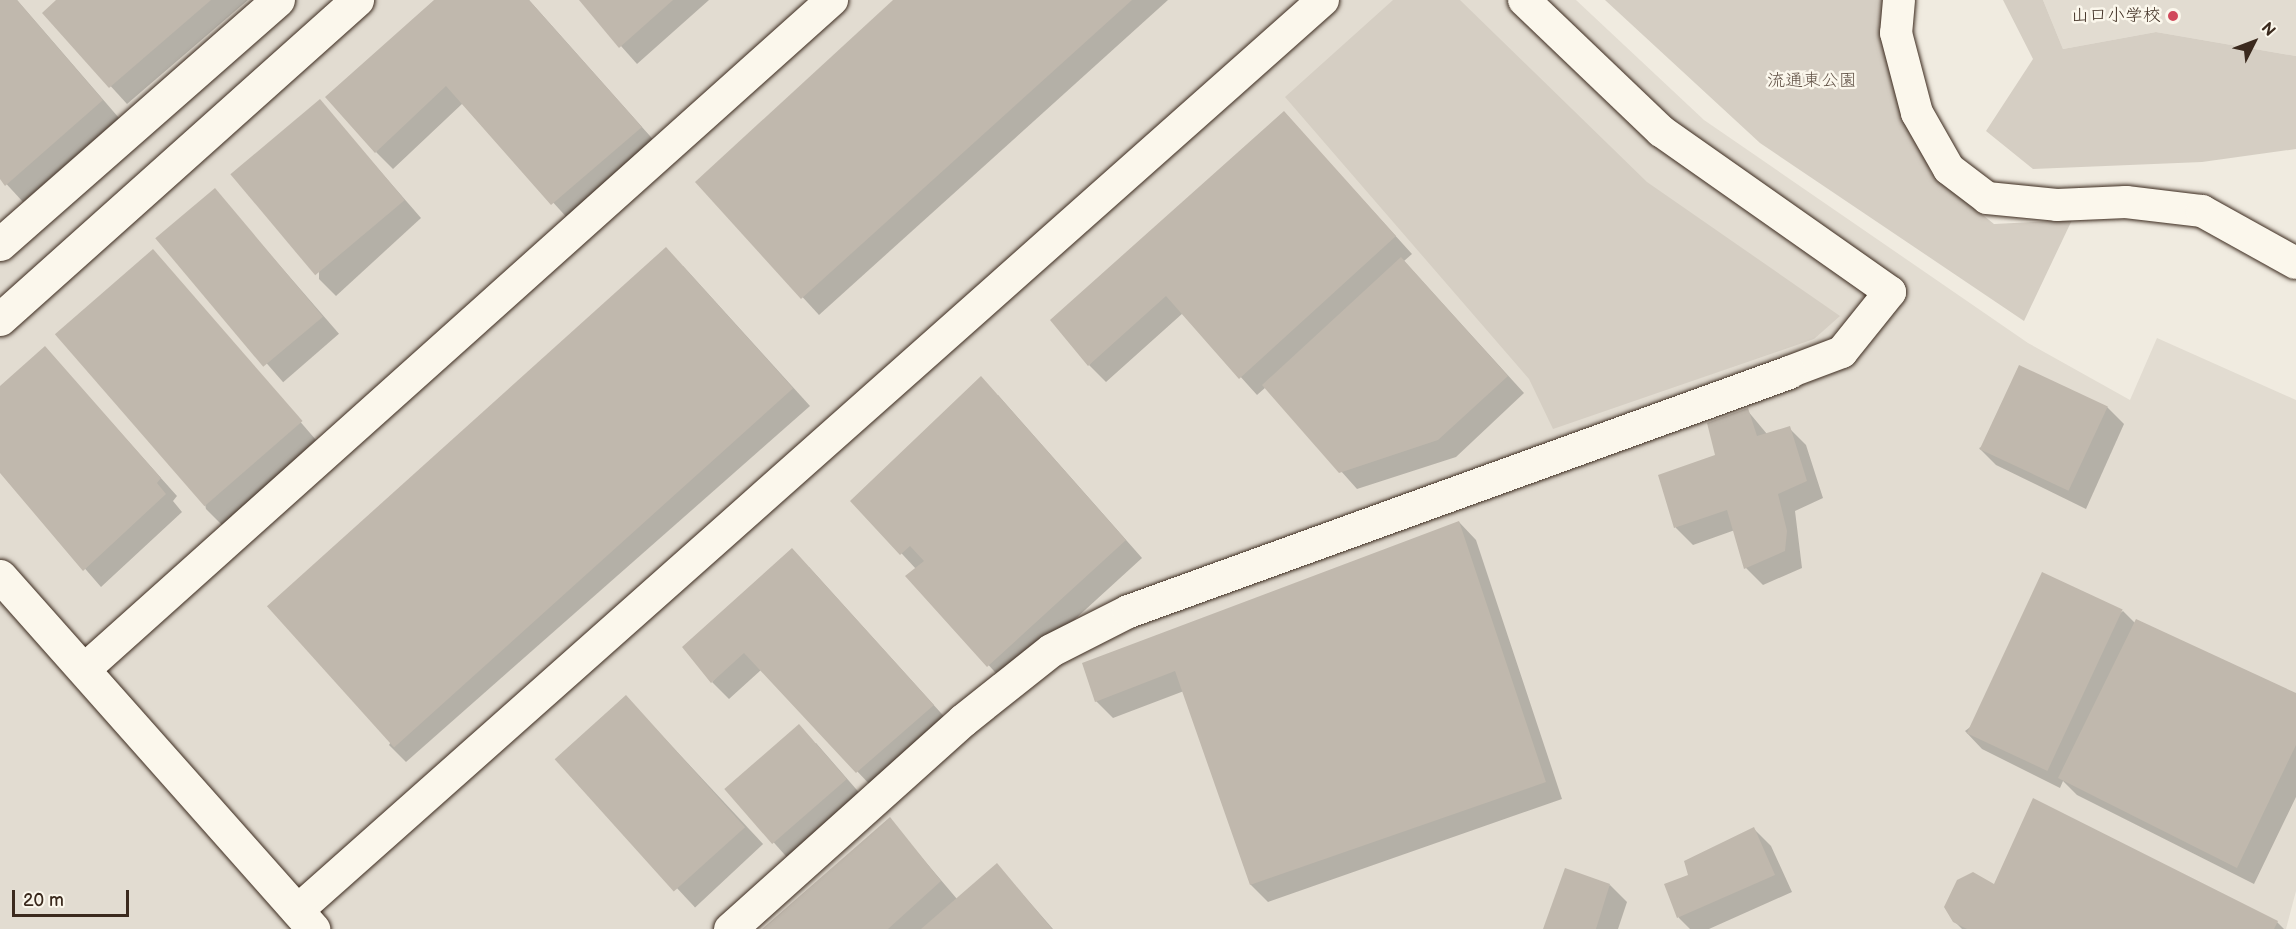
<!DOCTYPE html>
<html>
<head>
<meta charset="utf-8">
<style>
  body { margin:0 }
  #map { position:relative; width:2296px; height:929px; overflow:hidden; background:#f0ebe0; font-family:"Balsamiq Sans","Klee One",sans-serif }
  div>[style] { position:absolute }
  .built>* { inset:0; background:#e2dcd1 }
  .green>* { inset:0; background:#d5cec3 }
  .shadow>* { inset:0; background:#0003; transform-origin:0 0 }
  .building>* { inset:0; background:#c0b8ad; transform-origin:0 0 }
  .roads { filter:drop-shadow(0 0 2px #3b2a1e) drop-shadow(0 0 2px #3b2a1e) }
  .street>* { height:32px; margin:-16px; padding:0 16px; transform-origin:16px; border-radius:16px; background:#fbf7ec }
  .secondary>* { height:33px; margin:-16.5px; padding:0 16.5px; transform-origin:16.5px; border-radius:16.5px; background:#fbf7ec }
  .dots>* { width:16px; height:16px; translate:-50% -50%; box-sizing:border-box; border:3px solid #fbf7ec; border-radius:50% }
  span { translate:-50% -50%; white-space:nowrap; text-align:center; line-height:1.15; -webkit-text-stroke:5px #fbf7ec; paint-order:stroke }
  .poi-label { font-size:18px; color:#3b2a1e }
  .right { translate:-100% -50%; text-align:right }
  .park-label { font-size:18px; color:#625347 }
  .north { position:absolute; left:2224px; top:12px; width:60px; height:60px; -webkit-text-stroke:4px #fbf7ec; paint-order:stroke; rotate:48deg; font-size:16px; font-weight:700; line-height:24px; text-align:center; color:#3b2a1e }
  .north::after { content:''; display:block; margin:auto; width:21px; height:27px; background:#3b2a1e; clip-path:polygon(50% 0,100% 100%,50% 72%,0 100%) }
  .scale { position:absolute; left:12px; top:890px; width:117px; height:27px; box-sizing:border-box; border:3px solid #3b2a1e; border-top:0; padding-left:8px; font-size:18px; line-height:21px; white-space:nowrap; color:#3b2a1e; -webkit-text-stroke:4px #fbf7ec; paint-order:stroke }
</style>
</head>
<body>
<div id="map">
  <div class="built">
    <i style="clip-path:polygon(0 0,1576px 0,1704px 120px,2028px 343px,2130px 400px,2157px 338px,2296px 400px,2296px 891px,2286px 929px,0 929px)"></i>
    <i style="clip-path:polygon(2043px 0,2296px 0,2296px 56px,2156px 32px,2063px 49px)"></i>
  </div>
  <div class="green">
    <i style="clip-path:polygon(1393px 0,1460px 0,1647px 182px,1840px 316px,1814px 339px,1553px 429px,1529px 379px,1285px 97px)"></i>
    <i style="clip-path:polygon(1605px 0,1884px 0,1881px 37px,1931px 173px,1994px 224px,2072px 220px,2024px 321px,1760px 143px)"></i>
    <i style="clip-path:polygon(2003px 0,2043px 0,2063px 49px,2156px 32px,2296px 56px,2296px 149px,2202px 162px,2033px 169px,1986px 131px,2033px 59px)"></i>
  </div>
  <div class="shadow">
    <i style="clip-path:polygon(0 0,17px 0,119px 118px,23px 202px,0 177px)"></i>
    <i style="clip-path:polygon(59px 0,248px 0,127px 104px,44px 13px)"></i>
    <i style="clip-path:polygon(436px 0,529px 0,658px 145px,570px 221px,463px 103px,393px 169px,376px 152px)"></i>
    <i style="clip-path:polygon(580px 0,709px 0,637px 64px)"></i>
    <i style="clip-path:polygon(895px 0,1168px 0,819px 315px,697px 182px)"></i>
    <i style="clip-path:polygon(320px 102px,421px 218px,336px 296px,319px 279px)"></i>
    <i style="clip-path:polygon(1284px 113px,1412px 254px,1404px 261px,1524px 393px,1456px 457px,1357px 489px,1266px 387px,1257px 395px,1183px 313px,1106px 382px,1089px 365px)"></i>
    <i style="left:215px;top:191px;width:189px;height:74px;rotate:49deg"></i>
    <i style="clip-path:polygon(153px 251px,316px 440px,223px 526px,206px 509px)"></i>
    <i style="clip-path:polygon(683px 266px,810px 406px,406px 762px,389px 745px)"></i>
    <i style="clip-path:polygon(45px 348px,177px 496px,173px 501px,182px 512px,101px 587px,0 471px,0 388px)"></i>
    <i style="clip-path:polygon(998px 395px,1142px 558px,1005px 683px,907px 576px,916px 569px,853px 501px)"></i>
    <i style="clip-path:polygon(2107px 407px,2124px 424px,2086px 509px,1996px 465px,1979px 448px)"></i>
    <i style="clip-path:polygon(1747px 410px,1767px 434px,1789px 428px,1806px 445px,1823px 498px,1795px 511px,1802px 568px,1763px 585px,1746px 568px,1735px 530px,1693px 545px,1676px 528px,1660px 476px,1717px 456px)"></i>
    <i style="clip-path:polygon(1459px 522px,1476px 540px,1562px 799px,1268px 902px,1251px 885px,1184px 691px,1113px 718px,1096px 701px)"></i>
    <i style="clip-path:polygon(809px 567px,950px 723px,874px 789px,761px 670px,729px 699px,712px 682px)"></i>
    <i style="clip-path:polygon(2123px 611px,2135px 623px,2296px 694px,2296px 797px,2254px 884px,2077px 795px,2063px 781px,2060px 788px,1982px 749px,1965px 731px)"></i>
    <i style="left:626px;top:697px;width:201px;height:93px;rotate:47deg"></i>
    <i style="clip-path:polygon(816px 743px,863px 797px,792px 863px,730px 793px)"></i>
    <i style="clip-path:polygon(890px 820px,957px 899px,997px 865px,1053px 929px,764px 929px)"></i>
    <i style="clip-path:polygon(1754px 829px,1771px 846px,1792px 892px,1709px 929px,1690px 929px,1679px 918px,1666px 885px,1690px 876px)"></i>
    <i style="clip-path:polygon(1610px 885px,1627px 902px,1618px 929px,1545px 929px)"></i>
    <i style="clip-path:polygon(1995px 886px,2277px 922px,2284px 929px,1962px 929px,1954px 921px)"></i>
  </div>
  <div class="building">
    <i style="clip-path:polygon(0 0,17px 0,103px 100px,5px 186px,0 179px)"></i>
    <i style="clip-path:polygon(56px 0,211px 0,109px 88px,42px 13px)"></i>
    <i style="clip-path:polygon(434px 0,529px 0,642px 127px,551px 205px,446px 86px,375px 153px,325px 97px)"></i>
    <i style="clip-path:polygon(579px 0,673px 0,619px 48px)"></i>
    <i style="clip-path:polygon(893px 0,1132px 0,801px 299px,695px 182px)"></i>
    <i style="left:320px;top:99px;width:132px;height:117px;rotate:50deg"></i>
    <i style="clip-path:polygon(1284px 111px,1396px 236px,1239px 379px,1166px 296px,1088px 366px,1050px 320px)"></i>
    <i style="left:215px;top:188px;width:168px;height:78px;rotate:50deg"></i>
    <i style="left:666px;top:247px;width:190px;height:537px;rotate:48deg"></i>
    <i style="left:153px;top:249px;width:228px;height:130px;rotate:49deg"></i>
    <i style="clip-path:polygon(1401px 257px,1508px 376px,1438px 440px,1339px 473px,1262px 385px)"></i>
    <i style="clip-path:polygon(45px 346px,161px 478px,157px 483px,166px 494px,83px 571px,0 473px,0 386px)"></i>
    <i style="left:2019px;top:365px;width:98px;height:93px;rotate:25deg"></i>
    <i style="clip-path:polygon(981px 376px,1126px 540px,987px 667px,905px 576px,924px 561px,910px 546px,900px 555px,850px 501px)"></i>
    <i style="clip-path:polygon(1748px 408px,1757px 436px,1790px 426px,1807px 481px,1778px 494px,1787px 531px,1785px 551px,1744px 569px,1727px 510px,1674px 528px,1658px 475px,1715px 455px,1707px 423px)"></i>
    <i style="clip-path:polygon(1459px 521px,1546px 782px,1250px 885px,1175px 671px,1095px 702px,1082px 663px)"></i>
    <i style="clip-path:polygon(792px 548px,934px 705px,856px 773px,744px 653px,711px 683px,682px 647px)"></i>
    <i style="left:2042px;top:572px;width:89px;height:178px;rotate:25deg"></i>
    <i style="clip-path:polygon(2136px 619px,2296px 693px,2296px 745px,2237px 868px,2058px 778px)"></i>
    <i style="left:626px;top:695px;width:178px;height:96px;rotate:48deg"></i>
    <i style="left:799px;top:724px;width:73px;height:99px;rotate:49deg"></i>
    <i style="clip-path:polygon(2033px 798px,2278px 921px,2274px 929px,1967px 929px,1953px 922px,1944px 907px,1957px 880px,1973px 872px,1994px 884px)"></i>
    <i style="clip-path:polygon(890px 817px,941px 881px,888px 929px,762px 929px)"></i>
    <i style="clip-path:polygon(1754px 827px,1775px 875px,1677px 918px,1664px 884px,1688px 875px,1684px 861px)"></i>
    <i style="clip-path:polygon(997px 863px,1052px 929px,921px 929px)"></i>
    <i style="clip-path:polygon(1565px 868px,1610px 884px,1596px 929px,1543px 929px)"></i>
  </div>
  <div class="roads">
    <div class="street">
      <i style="left:1524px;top:0;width:190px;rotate:43.7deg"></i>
      <i style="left:1661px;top:131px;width:280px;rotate:35.1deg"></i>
      <i style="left:1890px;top:292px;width:77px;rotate:128.7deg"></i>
      <i style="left:1842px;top:352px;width:57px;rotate:159.3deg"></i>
      <i style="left:1899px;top:0;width:33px;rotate:95deg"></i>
      <i style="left:1896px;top:33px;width:83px;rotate:75.3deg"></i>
      <i style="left:1917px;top:113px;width:64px;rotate:60.3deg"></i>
      <i style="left:1949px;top:169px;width:48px;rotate:37.3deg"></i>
      <i style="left:1987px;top:198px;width:70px;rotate:5.7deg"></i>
      <i style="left:2057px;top:205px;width:69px;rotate:-2.5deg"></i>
      <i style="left:2126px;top:202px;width:77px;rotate:6.8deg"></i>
      <i style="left:2202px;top:211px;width:107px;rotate:29deg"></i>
      <i style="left:85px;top:669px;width:1003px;rotate:-41.85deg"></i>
      <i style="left:297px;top:911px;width:1372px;rotate:-41.6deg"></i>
    </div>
    <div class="secondary">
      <i style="left:0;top:244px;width:370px;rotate:-41.3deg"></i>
      <i style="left:0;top:319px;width:479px;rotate:-41.8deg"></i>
      <i style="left:0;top:576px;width:472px;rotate:48.4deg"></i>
      <i style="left:730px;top:929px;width:313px;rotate:-41.9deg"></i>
      <i style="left:963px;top:720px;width:112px;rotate:-38.5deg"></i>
      <i style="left:1051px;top:650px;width:86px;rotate:-26.9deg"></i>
      <i style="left:1128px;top:611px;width:703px;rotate:-19.88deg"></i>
    </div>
  </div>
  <div class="dots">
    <i style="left:2173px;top:16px;background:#d1495b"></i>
  </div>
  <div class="poi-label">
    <span class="right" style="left:2161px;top:16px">山口小学校</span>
  </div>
  <div class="park-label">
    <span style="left:1812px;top:81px">流通東公園</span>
  </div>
  <div class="north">N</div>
  <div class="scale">20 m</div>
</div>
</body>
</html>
